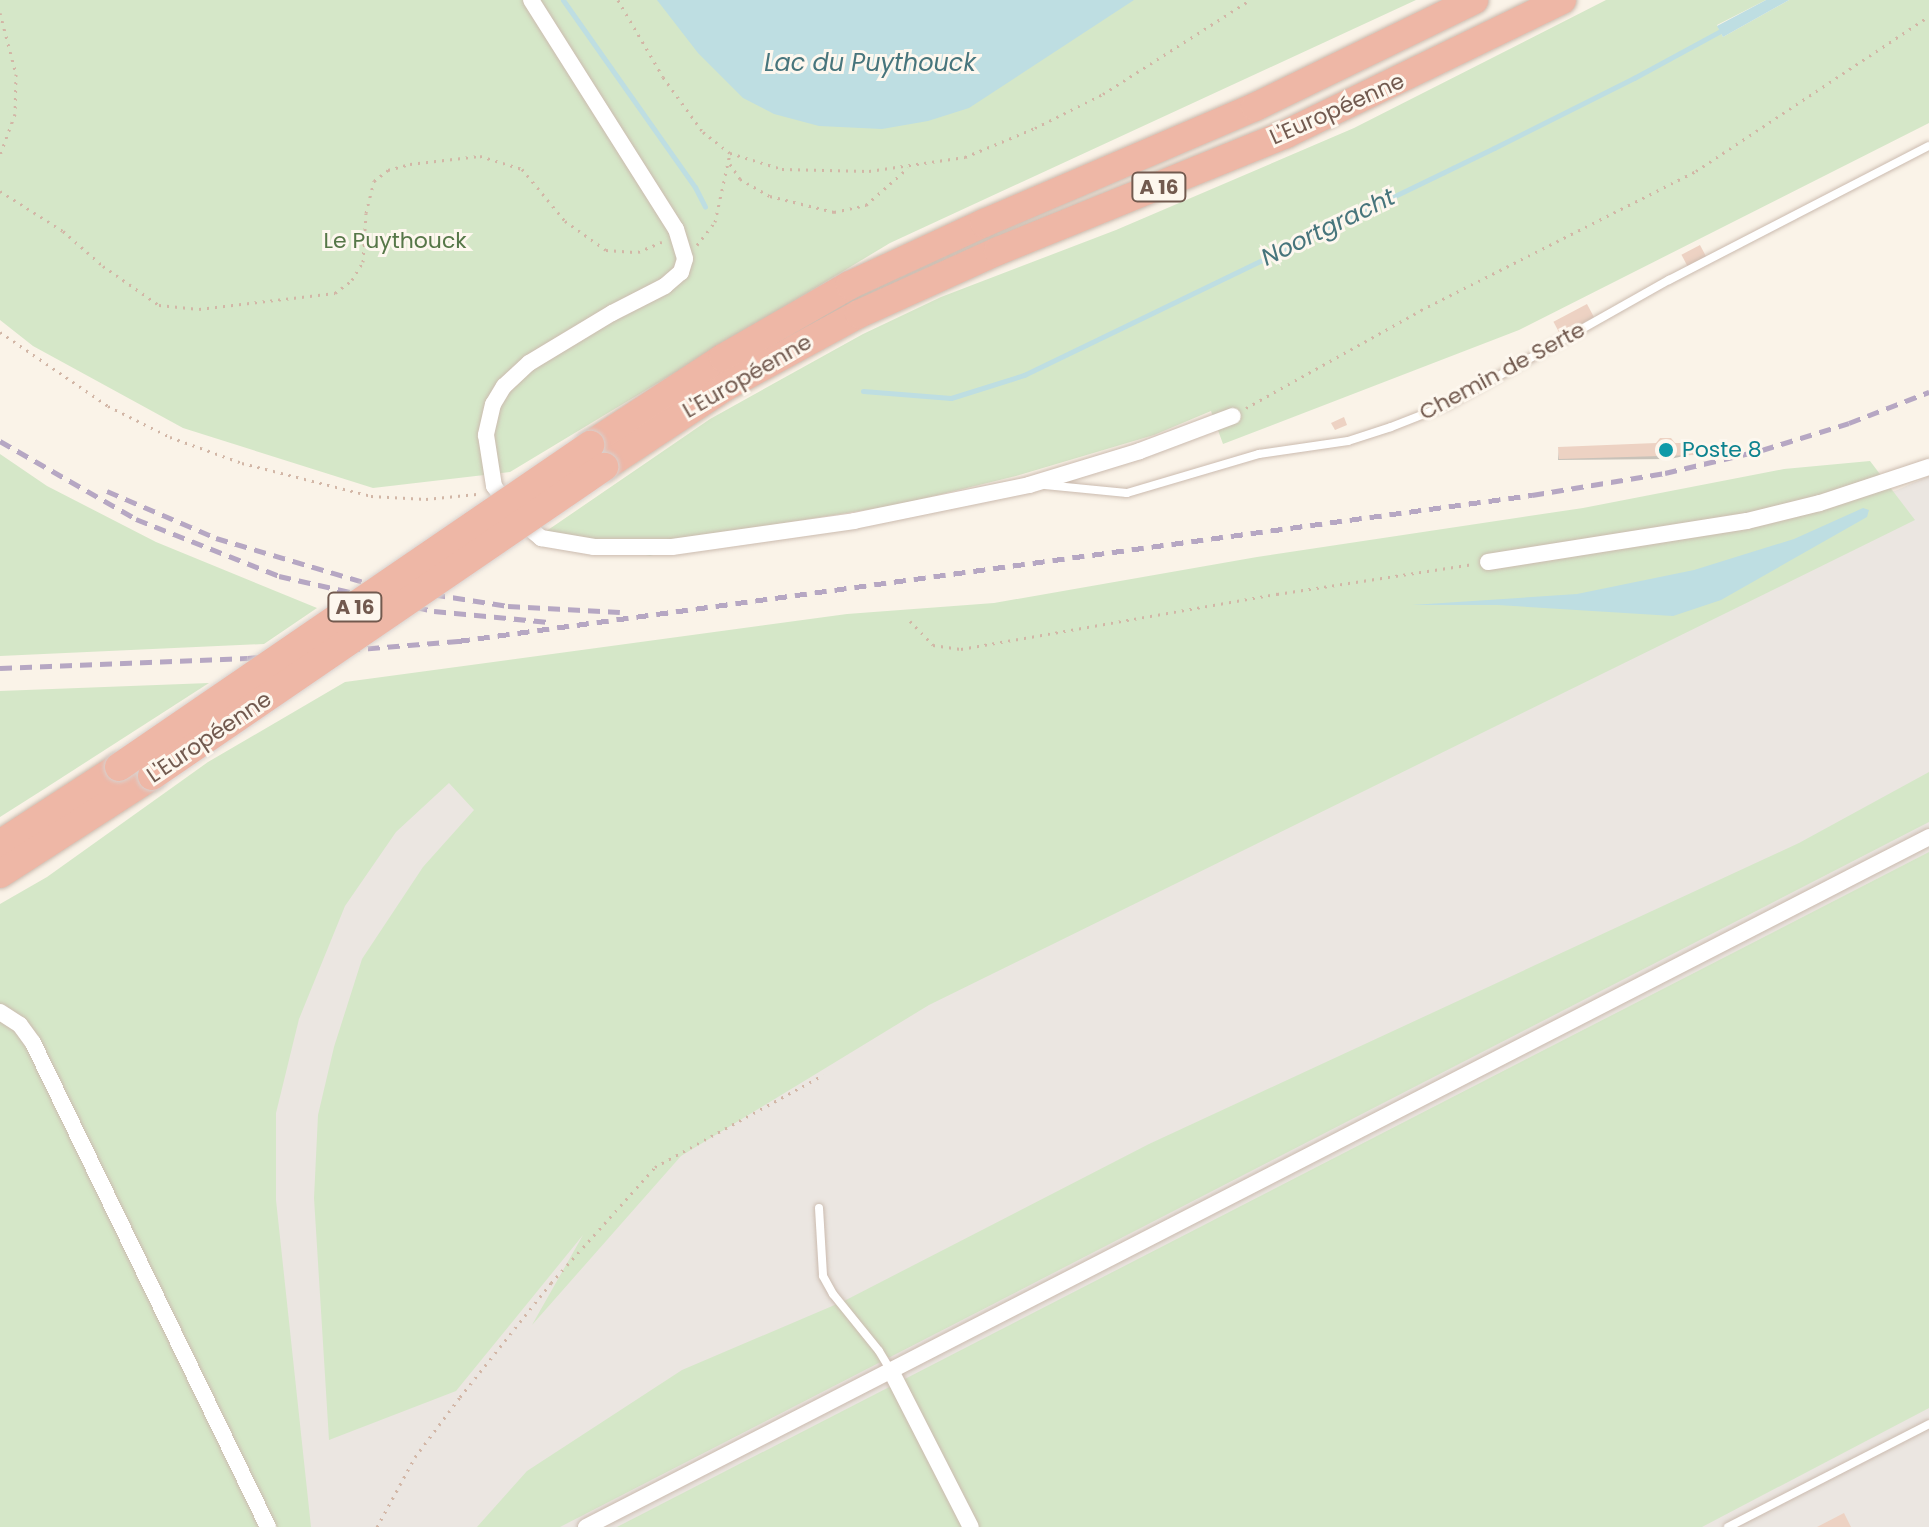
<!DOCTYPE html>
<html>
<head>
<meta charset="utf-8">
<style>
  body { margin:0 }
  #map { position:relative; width:1929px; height:1527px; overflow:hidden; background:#faf3e8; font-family:Poppins,sans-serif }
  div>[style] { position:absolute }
  .industrial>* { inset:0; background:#ebe6e1 }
  .green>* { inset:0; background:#d5e7c8 }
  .water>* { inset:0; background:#bedee2 }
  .shadow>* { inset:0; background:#0003 }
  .stream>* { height:5px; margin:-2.5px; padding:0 2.5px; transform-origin:2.5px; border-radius:2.5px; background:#bedee2 }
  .building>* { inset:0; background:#edd2c3; transform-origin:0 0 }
  .path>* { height:3px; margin-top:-1.5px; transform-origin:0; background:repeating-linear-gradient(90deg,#d2b6a6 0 2px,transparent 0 8px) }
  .roads { filter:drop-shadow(0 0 2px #cbbbaf) drop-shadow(0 0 2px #cbbbaf) }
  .lane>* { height:8px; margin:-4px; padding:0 4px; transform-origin:4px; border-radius:4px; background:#fff }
  .street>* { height:16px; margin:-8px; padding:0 8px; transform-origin:8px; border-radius:8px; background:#fff }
  .highway>* { height:28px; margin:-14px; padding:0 14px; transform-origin:14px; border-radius:14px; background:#eeb7a6 }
  .rail>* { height:5px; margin-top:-2.5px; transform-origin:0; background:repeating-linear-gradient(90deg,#b6a7c3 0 12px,transparent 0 20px) }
  .bridges { filter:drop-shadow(0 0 2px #d8d1ce) drop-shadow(0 0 2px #d8d1ce) }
  .highway-bridge>* { height:28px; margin:-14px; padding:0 14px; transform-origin:14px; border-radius:14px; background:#eeb7a6 }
  .dots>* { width:22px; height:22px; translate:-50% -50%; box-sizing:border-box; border:4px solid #fdf7ee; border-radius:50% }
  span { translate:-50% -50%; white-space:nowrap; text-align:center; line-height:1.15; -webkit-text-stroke:6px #fdf7ee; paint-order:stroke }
  .shield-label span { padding:2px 6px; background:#fdf7ee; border:2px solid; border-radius:6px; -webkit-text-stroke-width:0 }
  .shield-label { font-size:20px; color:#725a4f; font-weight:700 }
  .street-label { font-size:22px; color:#725a4f }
  .park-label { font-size:22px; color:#567748 }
  .culture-label { font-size:22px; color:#0d838f }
  .left { translate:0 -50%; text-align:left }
  .water-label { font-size:24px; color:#47757c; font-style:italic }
</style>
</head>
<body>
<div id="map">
  <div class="industrial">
    <i style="clip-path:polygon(1929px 476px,1929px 1527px,0 1527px,0 981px,249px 748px,1807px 517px,1897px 490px)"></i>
  </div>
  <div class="green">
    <i style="clip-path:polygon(0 0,1416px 0,890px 243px,510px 472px,373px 488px,183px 428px,33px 346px,0 320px)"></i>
    <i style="clip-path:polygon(1606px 0,1766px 0,1717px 25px,1723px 37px,1789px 0,1929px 0,1929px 123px,1519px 330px,1223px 444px,1211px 411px,1154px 435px,1016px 476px,897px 505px,721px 533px,650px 556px,545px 532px,710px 419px,863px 334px,941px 297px,1116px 230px,1354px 128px)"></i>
    <i style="clip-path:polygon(0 454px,47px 486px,156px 542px,317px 608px,264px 644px,0 656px)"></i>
    <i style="clip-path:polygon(1870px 461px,1915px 520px,929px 1005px,681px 1156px,532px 1325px,583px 1235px,456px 1391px,329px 1440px,314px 1198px,318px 1115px,334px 1047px,362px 959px,423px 867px,474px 810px,449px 783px,396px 832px,345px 906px,299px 1019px,276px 1113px,276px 1200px,311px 1527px,0 1527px,0 904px,47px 877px,208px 762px,345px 682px,847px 614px,994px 603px,1257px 557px,1583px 508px,1784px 469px)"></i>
    <i style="clip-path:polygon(209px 683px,41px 791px,0 817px,0 691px)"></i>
    <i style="clip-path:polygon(1929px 772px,1929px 822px,560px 1527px,477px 1527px,527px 1471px,682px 1370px,844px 1301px,1149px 1144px,1799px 843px)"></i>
    <i style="clip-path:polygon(1929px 852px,1929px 1408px,1702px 1527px,617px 1527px)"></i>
  </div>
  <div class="water">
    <i style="clip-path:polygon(657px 0,1134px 0,969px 108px,928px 121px,882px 129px,819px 126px,774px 114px,743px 98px,698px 53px)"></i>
    <i style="clip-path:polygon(1766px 0,1789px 0,1723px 37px,1717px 26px)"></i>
    <i style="clip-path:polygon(1863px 508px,1869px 510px,1867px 517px,1721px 600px,1673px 616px,1498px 605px,1412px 605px,1577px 594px,1694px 570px,1794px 539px)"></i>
  </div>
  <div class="shadow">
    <i style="clip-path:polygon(1559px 448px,1674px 448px,1693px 454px,1670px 459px,1558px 460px)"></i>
  </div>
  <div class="stream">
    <i style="left:563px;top:0;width:229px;rotate:54.8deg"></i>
    <i style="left:695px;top:187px;width:22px;rotate:63deg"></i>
    <i style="left:863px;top:391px;width:88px;rotate:4.5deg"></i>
    <i style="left:951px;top:398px;width:77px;rotate:-17.5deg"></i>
    <i style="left:1024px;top:375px;width:522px;rotate:-25.78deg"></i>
    <i style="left:1494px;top:148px;width:157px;rotate:-26.6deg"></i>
    <i style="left:1634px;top:78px;width:105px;rotate:-28.5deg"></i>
  </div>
  <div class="building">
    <i style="left:1700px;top:245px;width:15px;height:21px;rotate:62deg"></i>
    <i style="left:1587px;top:304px;width:15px;height:38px;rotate:62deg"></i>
    <i style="clip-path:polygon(1344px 417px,1347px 425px,1335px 430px,1331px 423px)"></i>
    <i style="clip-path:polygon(1660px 438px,1671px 438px,1675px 443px,1696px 443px,1695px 455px,1559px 459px,1558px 447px,1656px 443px)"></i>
    <i style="clip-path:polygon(1844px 1513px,1851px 1527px,1817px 1527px)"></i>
  </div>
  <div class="path">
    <i style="left:618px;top:0;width:89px;rotate:59.7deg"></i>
    <i style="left:663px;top:77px;width:68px;rotate:54deg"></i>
    <i style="left:703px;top:132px;width:34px;rotate:38deg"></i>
    <i style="left:730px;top:153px;width:54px;rotate:17.1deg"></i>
    <i style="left:782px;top:169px;width:87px;rotate:1.3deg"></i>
    <i style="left:869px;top:171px;width:97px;rotate:-8.3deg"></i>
    <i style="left:965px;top:157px;width:76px;rotate:-22.5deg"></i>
    <i style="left:1035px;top:128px;width:76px;rotate:-26.6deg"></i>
    <i style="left:1103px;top:94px;width:174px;rotate:-32.6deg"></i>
    <i style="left:0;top:13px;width:63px;rotate:75.3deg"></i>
    <i style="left:16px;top:74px;width:40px;rotate:91.4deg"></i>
    <i style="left:15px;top:114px;width:44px;rotate:110.1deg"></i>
    <i style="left:730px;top:164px;width:18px;rotate:56deg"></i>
    <i style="left:740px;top:179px;width:34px;rotate:30deg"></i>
    <i style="left:770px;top:196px;width:66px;rotate:14deg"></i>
    <i style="left:834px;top:212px;width:33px;rotate:-12deg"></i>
    <i style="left:866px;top:205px;width:56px;rotate:-41.4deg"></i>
    <i style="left:0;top:191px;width:75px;rotate:32.4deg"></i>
    <i style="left:63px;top:231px;width:53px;rotate:41.2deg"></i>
    <i style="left:103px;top:266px;width:68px;rotate:34.9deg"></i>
    <i style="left:159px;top:305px;width:40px;rotate:5.7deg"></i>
    <i style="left:199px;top:309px;width:137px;rotate:-6.7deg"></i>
    <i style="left:335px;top:293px;width:21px;rotate:-37deg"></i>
    <i style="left:352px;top:280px;width:21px;rotate:-59deg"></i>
    <i style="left:363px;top:262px;width:49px;rotate:-86.5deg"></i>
    <i style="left:366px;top:213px;width:33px;rotate:-76deg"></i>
    <i style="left:374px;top:181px;width:18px;rotate:-38deg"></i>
    <i style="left:388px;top:170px;width:23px;rotate:-15deg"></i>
    <i style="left:410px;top:164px;width:70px;rotate:-6.5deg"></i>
    <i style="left:480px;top:156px;width:44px;rotate:17.2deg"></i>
    <i style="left:522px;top:169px;width:67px;rotate:50.4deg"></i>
    <i style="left:565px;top:221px;width:50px;rotate:35.3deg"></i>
    <i style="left:606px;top:250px;width:32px;rotate:4deg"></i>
    <i style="left:638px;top:252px;width:26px;rotate:-23deg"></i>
    <i style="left:697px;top:245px;width:29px;rotate:-52deg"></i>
    <i style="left:715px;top:222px;width:71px;rotate:-77.7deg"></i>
    <i style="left:0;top:332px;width:131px;rotate:34.4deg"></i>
    <i style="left:108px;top:406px;width:69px;rotate:26.6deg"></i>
    <i style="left:170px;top:437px;width:77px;rotate:19.9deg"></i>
    <i style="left:242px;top:463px;width:133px;rotate:14.3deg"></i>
    <i style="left:371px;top:496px;width:55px;rotate:3.1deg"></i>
    <i style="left:426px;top:499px;width:51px;rotate:-5.6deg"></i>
    <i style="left:1246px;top:408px;width:201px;rotate:-29.2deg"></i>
    <i style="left:1421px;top:310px;width:308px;rotate:-26.8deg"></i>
    <i style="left:1696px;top:171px;width:280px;rotate:-33.6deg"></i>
    <i style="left:910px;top:621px;width:33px;rotate:46deg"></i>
    <i style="left:933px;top:645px;width:28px;rotate:8deg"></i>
    <i style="left:961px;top:649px;width:321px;rotate:-9.9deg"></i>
    <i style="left:1277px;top:594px;width:197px;rotate:-8.7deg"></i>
    <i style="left:377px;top:1527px;width:80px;rotate:-61.5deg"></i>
    <i style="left:415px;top:1457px;width:75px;rotate:-53.1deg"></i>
    <i style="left:460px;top:1397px;width:146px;rotate:-51.4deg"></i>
    <i style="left:551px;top:1283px;width:156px;rotate:-48.1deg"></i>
    <i style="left:655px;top:1167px;width:192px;rotate:-28.7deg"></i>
  </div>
  <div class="roads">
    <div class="lane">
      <i style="left:1045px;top:485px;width:82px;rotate:5.6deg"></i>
      <i style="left:1127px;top:493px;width:138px;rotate:-16.5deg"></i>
      <i style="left:1259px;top:454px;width:90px;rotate:-8.3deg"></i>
      <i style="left:1348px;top:441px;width:45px;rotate:-18deg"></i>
      <i style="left:1391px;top:427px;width:60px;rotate:-21.4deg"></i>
      <i style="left:1447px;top:405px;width:255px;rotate:-29.4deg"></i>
      <i style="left:1669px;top:280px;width:292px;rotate:-27.3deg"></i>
      <i style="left:819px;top:1208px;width:68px;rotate:86.6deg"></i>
      <i style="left:823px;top:1276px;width:21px;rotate:61deg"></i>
      <i style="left:833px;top:1294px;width:73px;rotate:51.1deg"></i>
      <i style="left:879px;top:1351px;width:23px;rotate:59deg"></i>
      <i style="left:1728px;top:1527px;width:226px;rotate:-27.1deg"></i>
    </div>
    <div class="street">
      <i style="left:531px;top:0;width:271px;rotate:57.7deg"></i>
      <i style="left:676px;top:229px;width:31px;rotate:73deg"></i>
      <i style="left:685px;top:259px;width:14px;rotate:107deg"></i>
      <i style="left:681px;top:272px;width:21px;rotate:139deg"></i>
      <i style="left:665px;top:286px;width:59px;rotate:153deg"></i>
      <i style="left:612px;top:313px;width:97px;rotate:148.9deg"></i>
      <i style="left:529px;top:363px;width:34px;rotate:137deg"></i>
      <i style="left:504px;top:386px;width:21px;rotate:121deg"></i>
      <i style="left:493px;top:404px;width:32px;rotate:103deg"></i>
      <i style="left:486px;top:435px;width:52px;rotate:81.1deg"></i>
      <i style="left:494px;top:486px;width:38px;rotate:55deg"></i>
      <i style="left:516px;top:517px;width:33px;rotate:40deg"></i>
      <i style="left:541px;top:538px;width:54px;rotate:9.6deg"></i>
      <i style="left:594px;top:547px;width:78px"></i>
      <i style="left:672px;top:547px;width:184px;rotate:-8.1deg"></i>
      <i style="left:854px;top:521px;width:179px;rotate:-11.6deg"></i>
      <i style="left:1029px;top:485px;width:116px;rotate:-17deg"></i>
      <i style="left:1140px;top:451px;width:99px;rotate:-20.6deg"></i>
      <i style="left:1488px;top:562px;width:262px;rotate:-9deg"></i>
      <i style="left:1747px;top:521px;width:75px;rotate:-13.9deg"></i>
      <i style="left:1820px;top:503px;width:115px;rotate:-18.3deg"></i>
      <i style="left:0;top:1012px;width:24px;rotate:33deg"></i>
      <i style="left:20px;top:1025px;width:22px;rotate:54deg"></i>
      <i style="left:33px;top:1043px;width:538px;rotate:64.1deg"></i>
      <i style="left:891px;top:1371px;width:175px;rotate:62.9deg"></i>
      <i style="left:586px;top:1527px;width:1510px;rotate:-27.19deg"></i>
    </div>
    <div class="highway">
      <i style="left:590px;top:445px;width:159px;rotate:-33.2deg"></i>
      <i style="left:723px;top:358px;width:146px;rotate:-29.9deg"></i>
      <i style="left:850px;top:285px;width:148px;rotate:-24.8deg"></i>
      <i style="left:984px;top:223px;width:295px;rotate:-23.2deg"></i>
      <i style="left:1255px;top:107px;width:244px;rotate:-26deg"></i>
      <i style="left:604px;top:467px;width:145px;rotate:-33.5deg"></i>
      <i style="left:725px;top:387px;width:153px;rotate:-28.6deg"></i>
      <i style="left:859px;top:314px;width:153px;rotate:-24.4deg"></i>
      <i style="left:998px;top:251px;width:311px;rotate:-22.1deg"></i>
      <i style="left:1286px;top:134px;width:307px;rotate:-25.9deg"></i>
      <i style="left:0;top:844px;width:142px;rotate:-32.9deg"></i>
      <i style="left:0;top:874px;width:181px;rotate:-32.8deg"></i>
    </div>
  </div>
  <div class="rail">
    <i style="left:0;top:441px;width:157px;rotate:29.8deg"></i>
    <i style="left:136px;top:519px;width:154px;rotate:21.7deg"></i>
    <i style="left:279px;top:576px;width:159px;rotate:12.7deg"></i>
    <i style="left:434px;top:611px;width:115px;rotate:5.5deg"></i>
    <i style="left:107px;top:491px;width:119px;rotate:23.3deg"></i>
    <i style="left:216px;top:538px;width:165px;rotate:16.6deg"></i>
    <i style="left:374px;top:585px;width:136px;rotate:8.9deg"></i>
    <i style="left:508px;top:606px;width:112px;rotate:3.1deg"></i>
    <i style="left:0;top:668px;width:248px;rotate:-2.3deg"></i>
    <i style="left:248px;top:658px;width:211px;rotate:-4.6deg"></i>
    <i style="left:458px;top:641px;width:1084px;rotate:-7.74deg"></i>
    <i style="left:1532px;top:495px;width:135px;rotate:-9.4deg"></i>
    <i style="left:1665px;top:473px;width:100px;rotate:-13.3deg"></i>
    <i style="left:1762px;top:450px;width:91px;rotate:-17.2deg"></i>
    <i style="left:1849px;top:423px;width:86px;rotate:-21.2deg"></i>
  </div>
  <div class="bridges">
    <div class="highway-bridge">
      <i style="left:119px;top:767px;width:571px;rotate:-34.36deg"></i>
      <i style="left:152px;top:776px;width:548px;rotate:-34.36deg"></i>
    </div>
  </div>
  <div class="dots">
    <i style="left:1666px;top:450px;background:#0f9aa8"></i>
  </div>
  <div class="shield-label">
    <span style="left:1159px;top:187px">A 16</span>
    <span style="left:355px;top:607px">A 16</span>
  </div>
  <div class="street-label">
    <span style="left:1337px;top:109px;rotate:-24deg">L'Européenne</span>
    <span style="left:1502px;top:371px;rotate:-28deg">Chemin de Serte</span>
    <span style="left:747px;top:376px;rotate:-30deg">L'Européenne</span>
    <span style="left:209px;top:737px;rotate:-34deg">L'Européenne</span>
  </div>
  <div class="park-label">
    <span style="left:395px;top:241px">Le Puythouck</span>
  </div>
  <div class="culture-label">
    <span class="left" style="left:1682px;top:450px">Poste 8</span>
  </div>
  <div class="water-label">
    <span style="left:870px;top:63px">Lac du Puythouck</span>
    <span style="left:1328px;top:227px;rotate:-26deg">Noortgracht</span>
  </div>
</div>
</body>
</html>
